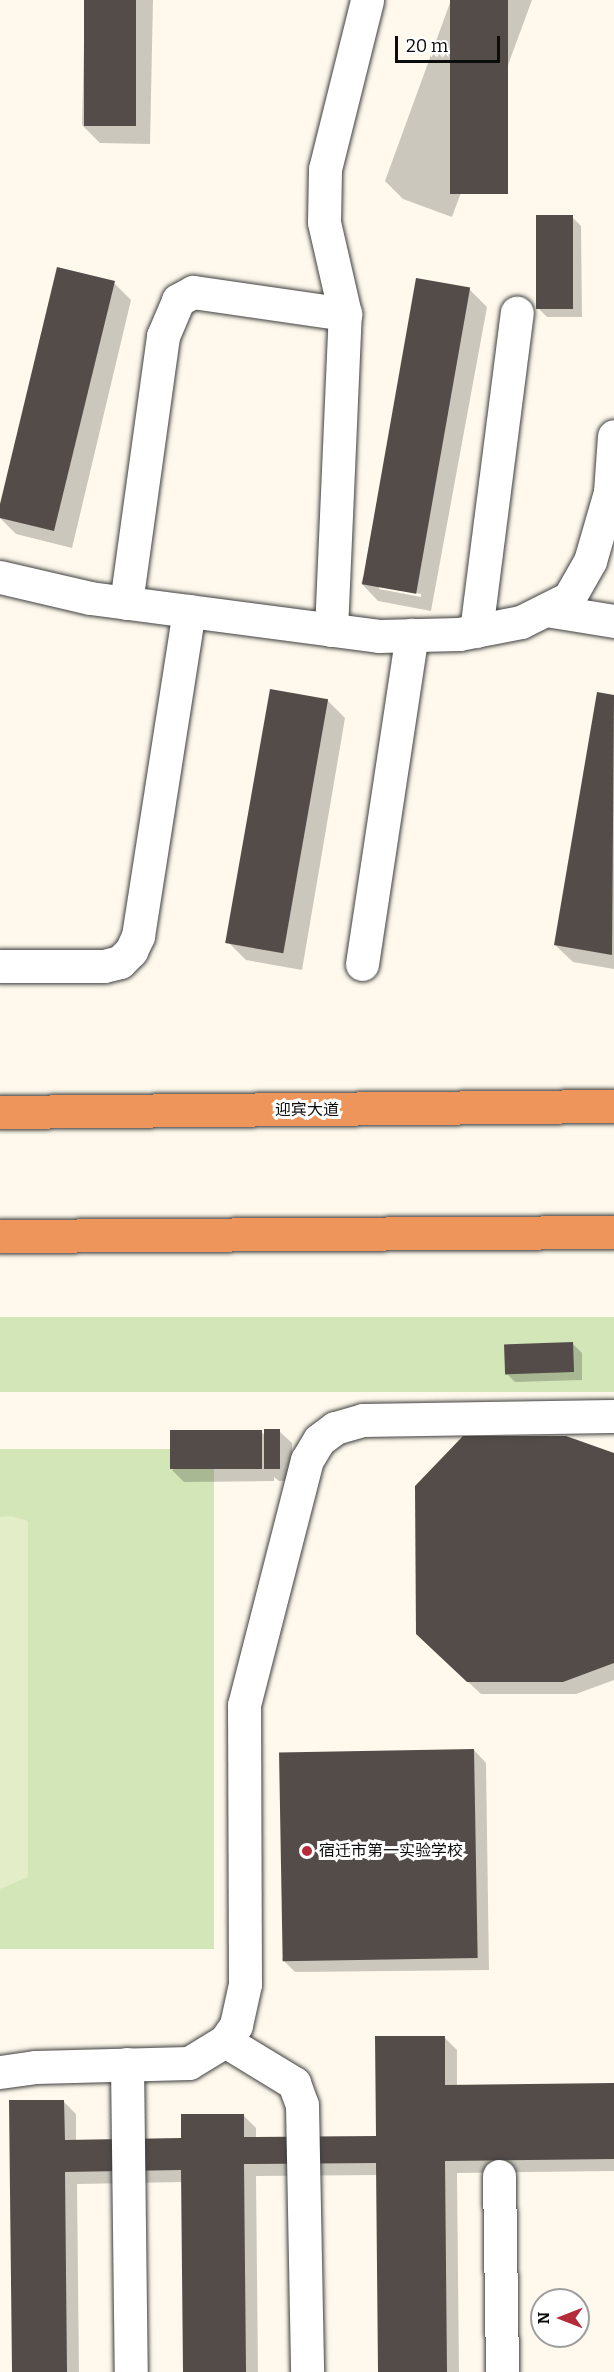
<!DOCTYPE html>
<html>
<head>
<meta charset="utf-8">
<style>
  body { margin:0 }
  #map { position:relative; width:614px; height:2372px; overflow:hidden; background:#fef9ec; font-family:Bitter,"Noto Sans SC",serif }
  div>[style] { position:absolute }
  .green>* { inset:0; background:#d3e6b7; transform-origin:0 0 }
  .pitch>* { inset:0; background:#e3eec9 }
  .shadow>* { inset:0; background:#0003 }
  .building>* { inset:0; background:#544c49; transform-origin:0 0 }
  .roads { filter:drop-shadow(0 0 2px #3f3f3f) drop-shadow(0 0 2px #3f3f3f) }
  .minor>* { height:33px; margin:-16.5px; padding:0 16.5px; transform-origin:16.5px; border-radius:16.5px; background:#fff }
  .highway>* { height:33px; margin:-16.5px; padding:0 16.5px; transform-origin:16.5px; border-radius:16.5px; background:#ed955a }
  .dots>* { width:16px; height:16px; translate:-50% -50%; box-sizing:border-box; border:3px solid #fff; border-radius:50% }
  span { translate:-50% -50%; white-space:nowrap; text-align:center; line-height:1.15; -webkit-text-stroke:6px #fff; paint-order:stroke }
  .street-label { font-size:16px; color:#0c0c0c }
  .poi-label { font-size:16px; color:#0c0c0c }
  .left { translate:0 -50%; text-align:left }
  .north { position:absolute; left:530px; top:2288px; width:60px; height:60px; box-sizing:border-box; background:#fff; border:2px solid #9e9e9e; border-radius:50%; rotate:270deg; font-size:16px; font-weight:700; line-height:24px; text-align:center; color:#0c0c0c }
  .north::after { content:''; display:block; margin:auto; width:21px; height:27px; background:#b42b3a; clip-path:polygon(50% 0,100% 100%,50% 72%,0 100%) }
  .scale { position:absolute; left:395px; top:36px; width:105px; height:27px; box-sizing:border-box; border:3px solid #0c0c0c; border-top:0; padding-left:8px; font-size:18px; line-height:21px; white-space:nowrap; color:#0c0c0c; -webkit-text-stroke:4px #fff; paint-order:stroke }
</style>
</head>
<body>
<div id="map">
  <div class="green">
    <i style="left:614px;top:1317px;width:75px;height:614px;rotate:90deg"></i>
    <i style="left:214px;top:1449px;width:500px;height:214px;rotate:90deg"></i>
  </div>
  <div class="pitch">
    <i style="clip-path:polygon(11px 1516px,28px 1521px,28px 1877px,0 1889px,0 1517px)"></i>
  </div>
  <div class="shadow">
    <i style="clip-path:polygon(85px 0,153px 0,150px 144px,100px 143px,82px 125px)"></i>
    <i style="clip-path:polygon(451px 0,532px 0,452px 217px,403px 199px,385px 181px)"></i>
    <i style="clip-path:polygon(572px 217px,581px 226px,582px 317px,547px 317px,538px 308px)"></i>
    <i style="clip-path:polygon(114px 283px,131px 300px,72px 548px,16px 534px,0 518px,0 511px)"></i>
    <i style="clip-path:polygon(evenodd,469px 289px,487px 307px,431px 611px,378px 601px,361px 583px,469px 289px,379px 586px,421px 594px,421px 597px,379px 589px,379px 586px)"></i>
    <i style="clip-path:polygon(598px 694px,614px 696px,614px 969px,573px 962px,555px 945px)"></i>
    <i style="clip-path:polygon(327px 700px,345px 718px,302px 970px,246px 960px,228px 942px)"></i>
    <i style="clip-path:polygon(573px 1344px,582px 1353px,582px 1380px,515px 1382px,506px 1373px)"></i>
    <i style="clip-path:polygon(279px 1431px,292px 1443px,292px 1481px,279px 1481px,274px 1477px,274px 1481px,184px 1482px,172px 1470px,261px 1432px,266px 1436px)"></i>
    <i style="clip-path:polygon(614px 1455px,614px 1680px,576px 1694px,481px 1694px,430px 1646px)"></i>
    <i style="clip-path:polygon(474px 1750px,486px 1763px,489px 1970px,295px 1972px,282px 1959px)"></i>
    <i style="clip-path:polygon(444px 2037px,457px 2050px,457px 2086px,614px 2085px,614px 2171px,457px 2173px,459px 2372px,380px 2372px,378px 2175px,256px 2176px,258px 2372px,184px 2372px,182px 2182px,77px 2184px,79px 2372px,14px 2372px,63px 2101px,76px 2114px,76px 2141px,182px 2140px,243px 2115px,256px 2128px,256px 2139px,378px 2137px)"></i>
  </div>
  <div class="building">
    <i style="left:84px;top:0;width:52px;height:126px"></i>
    <i style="left:450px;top:0;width:58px;height:194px"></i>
    <i style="left:536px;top:215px;width:37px;height:94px"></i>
    <i style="clip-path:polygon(57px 267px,115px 281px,54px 531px,0 518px,0 504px)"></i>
    <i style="left:416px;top:278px;width:55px;height:311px;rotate:10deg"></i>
    <i style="left:270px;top:689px;width:59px;height:258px;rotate:10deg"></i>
    <i style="clip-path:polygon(597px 692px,614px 695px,612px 955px,554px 945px)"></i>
    <i style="left:573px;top:1342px;width:30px;height:69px;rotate:88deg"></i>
    <i style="left:264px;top:1429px;width:16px;height:40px"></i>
    <i style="left:262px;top:1430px;width:39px;height:92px;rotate:90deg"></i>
    <i style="clip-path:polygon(463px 1436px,566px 1436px,614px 1453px,614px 1663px,563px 1682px,467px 1682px,416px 1634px,415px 1486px)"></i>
    <i style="left:474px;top:1749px;width:209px;height:195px;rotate:89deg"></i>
    <i style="clip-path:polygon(375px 2036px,445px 2036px,445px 2085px,614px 2083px,614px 2159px,445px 2161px,447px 2372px,378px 2372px,376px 2163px,244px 2164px,246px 2372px,183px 2372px,181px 2170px,65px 2172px,67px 2372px,12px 2372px,9px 2100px,64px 2100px,65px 2140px,181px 2138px,181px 2114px,244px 2114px,244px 2137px,376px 2136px)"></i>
  </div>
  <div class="roads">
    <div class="minor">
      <i style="left:0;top:577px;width:92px;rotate:13.1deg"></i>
      <i style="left:90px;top:598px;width:291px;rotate:7.5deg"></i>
      <i style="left:379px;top:636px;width:80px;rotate:-1.4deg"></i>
      <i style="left:459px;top:634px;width:63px;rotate:-11deg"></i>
      <i style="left:521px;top:622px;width:54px;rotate:-26.6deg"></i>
      <i style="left:569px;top:598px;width:43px;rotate:-60.4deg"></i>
      <i style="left:590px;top:561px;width:72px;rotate:-73.8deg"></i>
      <i style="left:610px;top:492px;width:56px;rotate:-85.9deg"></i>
      <i style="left:126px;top:603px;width:270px;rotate:-82.1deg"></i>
      <i style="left:163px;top:336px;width:39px;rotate:-67deg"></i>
      <i style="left:178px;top:300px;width:17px;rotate:-28deg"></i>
      <i style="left:193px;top:292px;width:154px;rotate:8.2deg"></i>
      <i style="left:546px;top:610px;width:69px;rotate:9.2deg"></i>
      <i style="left:331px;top:630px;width:316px;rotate:-87.5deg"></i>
      <i style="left:345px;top:314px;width:94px;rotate:-102.9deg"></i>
      <i style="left:324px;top:222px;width:53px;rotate:-88.9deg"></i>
      <i style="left:325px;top:169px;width:174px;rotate:-76deg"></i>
      <i style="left:476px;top:631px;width:321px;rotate:-82.7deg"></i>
      <i style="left:362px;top:964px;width:333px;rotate:-81.4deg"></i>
      <i style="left:0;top:966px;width:104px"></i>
      <i style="left:104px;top:966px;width:16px;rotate:-14deg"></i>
      <i style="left:120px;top:962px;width:16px;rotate:-45deg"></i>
      <i style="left:131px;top:951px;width:17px;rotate:-65deg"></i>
      <i style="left:138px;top:936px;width:329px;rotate:-81.1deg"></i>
      <i style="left:225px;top:2041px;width:81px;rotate:31.3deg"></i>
      <i style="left:294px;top:2083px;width:23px;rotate:70deg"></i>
      <i style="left:302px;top:2105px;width:267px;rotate:88.9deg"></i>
      <i style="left:127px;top:2064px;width:308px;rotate:89.3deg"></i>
      <i style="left:0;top:2072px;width:35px;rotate:-8deg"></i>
      <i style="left:35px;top:2067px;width:154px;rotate:-1.5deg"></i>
      <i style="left:189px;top:2063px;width:42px;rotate:-31.4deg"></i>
      <i style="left:225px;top:2041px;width:19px;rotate:-55deg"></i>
      <i style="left:236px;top:2025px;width:42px;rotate:-77.6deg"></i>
      <i style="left:245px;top:1984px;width:279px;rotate:-90.2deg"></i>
      <i style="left:244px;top:1705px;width:253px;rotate:-75.6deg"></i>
      <i style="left:307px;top:1460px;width:23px;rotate:-59deg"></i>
      <i style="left:319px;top:1440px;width:20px;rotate:-37deg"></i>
      <i style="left:335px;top:1428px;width:29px;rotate:-16deg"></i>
      <i style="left:363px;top:1420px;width:251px;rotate:-0.9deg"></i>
      <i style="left:499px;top:2176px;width:196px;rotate:89.1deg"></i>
    </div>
    <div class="highway">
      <i style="left:0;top:1112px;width:614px;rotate:-0.56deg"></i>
      <i style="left:0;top:1236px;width:614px;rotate:-0.37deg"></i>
    </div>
  </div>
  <div class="dots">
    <i style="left:307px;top:1851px;background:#b42b3a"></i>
  </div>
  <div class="street-label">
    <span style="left:307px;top:1110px">迎宾大道</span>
  </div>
  <div class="poi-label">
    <span class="left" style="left:319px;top:1851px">宿迁市第一实验学校</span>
  </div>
  <div class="north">N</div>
  <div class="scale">20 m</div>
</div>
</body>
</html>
